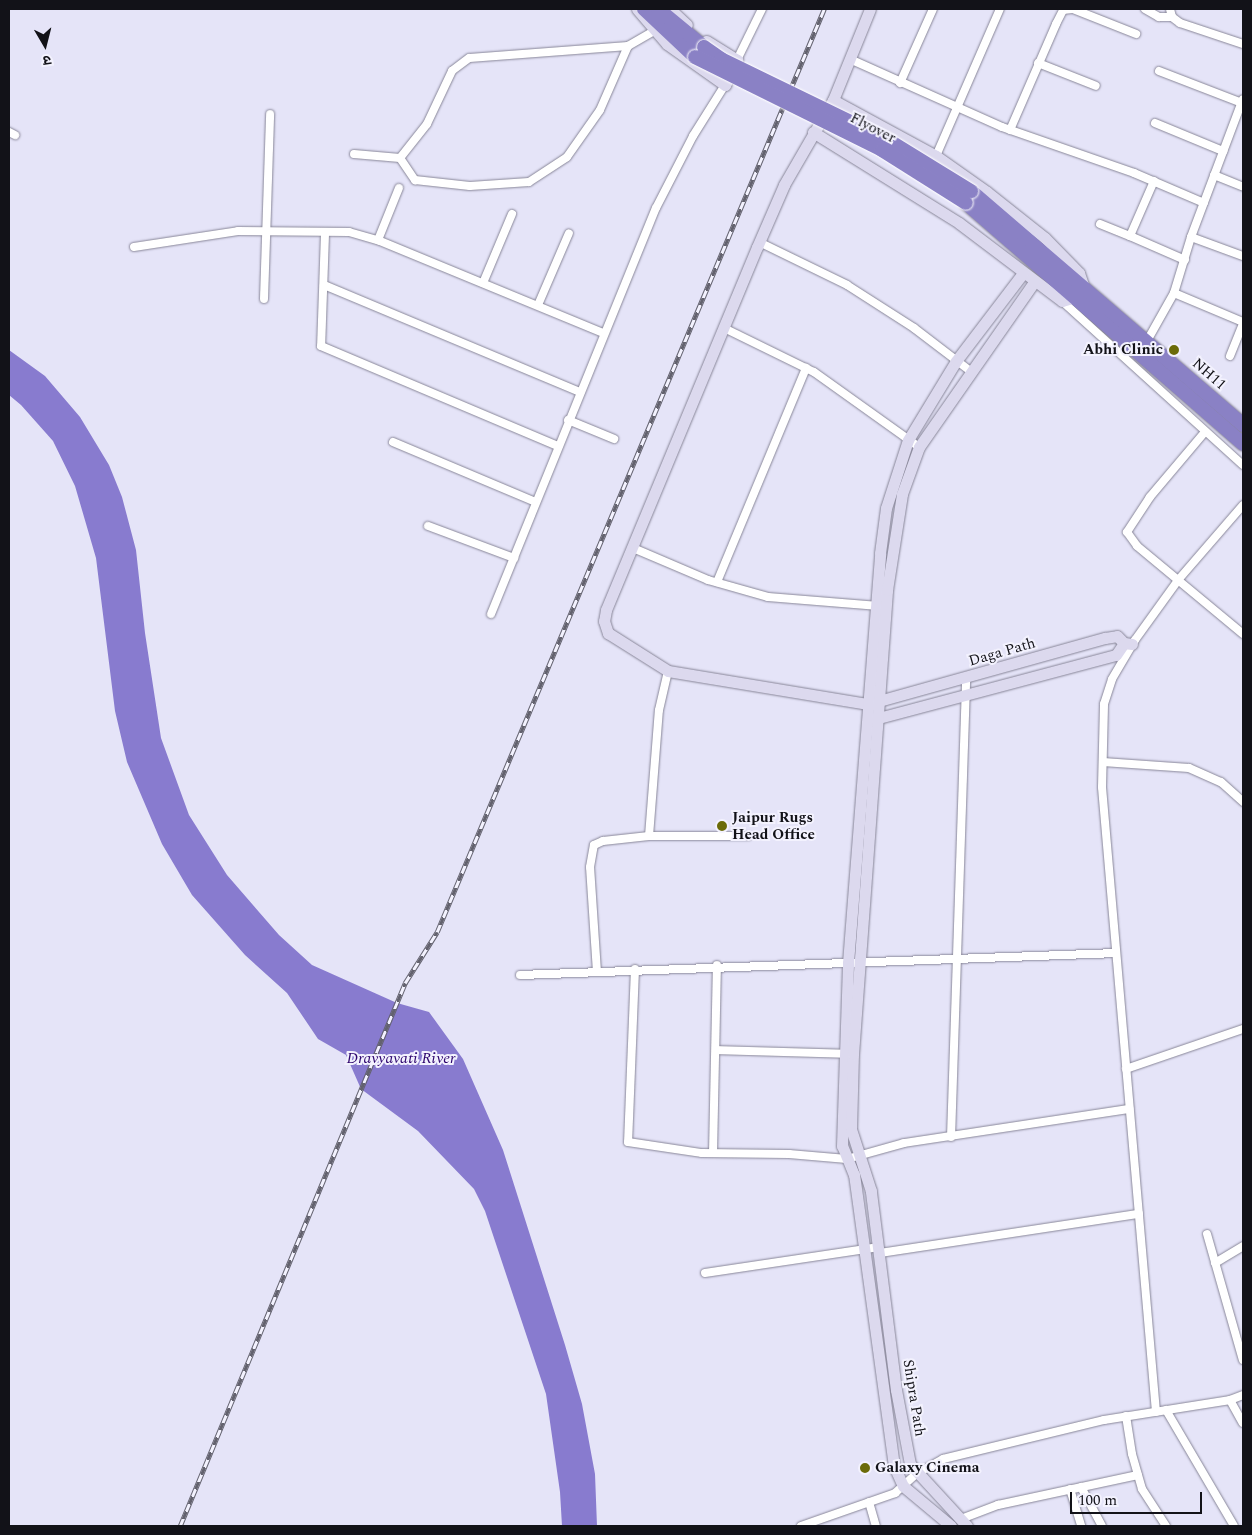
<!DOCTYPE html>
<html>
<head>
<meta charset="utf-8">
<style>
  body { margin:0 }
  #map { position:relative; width:1252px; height:1535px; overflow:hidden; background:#e5e4f8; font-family:Spectral,"Noto Sans Devanagari",serif }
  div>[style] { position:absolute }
  .water>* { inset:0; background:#887bcf }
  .roads { filter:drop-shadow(0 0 1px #888698) drop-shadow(0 0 1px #888698) }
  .street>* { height:8px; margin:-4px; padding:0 4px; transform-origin:4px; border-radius:4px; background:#fff }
  .secondary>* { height:11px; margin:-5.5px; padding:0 5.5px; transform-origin:5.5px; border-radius:5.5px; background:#dcd9ee }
  .highway>* { height:14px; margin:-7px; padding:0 7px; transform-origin:7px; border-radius:7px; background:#8a81c5 }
  .rail>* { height:4.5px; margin-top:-2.25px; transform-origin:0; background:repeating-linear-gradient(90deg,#f3f2fe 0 8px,#63626e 0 16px); box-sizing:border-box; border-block:1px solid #63626e }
  .bridges { filter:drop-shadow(0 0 1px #fff) drop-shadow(0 0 1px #fff) }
  .highway-bridge>* { height:14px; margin:-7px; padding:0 7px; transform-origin:7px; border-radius:7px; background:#8a81c5 }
  .dots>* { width:14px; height:14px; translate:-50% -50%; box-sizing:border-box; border:2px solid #f3f2fe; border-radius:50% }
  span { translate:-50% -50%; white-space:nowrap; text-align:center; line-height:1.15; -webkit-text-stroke:4px #f3f2fe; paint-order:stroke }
  .street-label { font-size:15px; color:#121218 }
  .poi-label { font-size:15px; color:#121218; font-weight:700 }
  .right { translate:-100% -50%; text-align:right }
  .left { translate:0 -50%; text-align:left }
  .water-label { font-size:16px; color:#2e066e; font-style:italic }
  .frame { position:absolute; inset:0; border:10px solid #121218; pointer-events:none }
  .north { position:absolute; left:20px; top:20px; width:50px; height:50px; -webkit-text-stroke:4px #f3f2fe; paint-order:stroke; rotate:172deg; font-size:14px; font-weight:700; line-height:20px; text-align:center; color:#121218 }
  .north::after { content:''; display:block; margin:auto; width:18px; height:22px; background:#121218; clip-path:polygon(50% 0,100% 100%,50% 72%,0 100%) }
  .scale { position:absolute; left:1070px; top:1492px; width:132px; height:22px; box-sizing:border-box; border:2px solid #121218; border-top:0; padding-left:6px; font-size:15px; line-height:18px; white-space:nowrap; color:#121218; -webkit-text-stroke:4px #f3f2fe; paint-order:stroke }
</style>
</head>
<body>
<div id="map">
  <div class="water">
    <i style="clip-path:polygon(9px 350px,45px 376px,80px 417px,109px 465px,122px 497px,136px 550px,145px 633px,161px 738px,189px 815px,227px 875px,279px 935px,312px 965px,397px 1003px,429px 1012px,463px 1059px,503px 1150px,565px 1345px,582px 1404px,595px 1474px,597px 1526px,562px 1526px,560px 1492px,546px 1394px,485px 1211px,474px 1189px,418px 1131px,361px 1089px,346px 1055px,318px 1039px,287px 993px,245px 955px,192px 895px,162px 844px,127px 762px,115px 711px,96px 558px,75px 486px,53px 441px,21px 405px,9px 395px)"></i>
  </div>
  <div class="roads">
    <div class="street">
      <i style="left:1073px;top:9px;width:68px;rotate:21.6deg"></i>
      <i style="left:1145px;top:9px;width:16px;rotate:30deg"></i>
      <i style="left:1159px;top:17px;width:13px"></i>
      <i style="left:1170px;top:9px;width:8px;rotate:76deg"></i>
      <i style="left:1172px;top:17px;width:10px;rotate:37deg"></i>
      <i style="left:1180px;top:23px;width:66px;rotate:18.4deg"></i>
      <i style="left:628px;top:46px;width:159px;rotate:175.7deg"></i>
      <i style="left:469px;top:58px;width:21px;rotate:143deg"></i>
      <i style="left:452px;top:71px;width:59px;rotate:115.3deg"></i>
      <i style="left:427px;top:124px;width:43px;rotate:128.5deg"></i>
      <i style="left:400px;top:158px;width:27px;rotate:56deg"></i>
      <i style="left:415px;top:180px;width:55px;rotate:6.2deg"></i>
      <i style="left:470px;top:186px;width:59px;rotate:-3.9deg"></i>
      <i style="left:529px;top:182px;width:45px;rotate:-33.3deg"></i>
      <i style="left:567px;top:157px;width:57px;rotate:-54.9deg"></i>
      <i style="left:600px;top:110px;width:70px;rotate:-66.4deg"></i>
      <i style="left:628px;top:46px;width:30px;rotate:-30deg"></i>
      <i style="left:737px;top:60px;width:57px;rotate:-63.9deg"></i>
      <i style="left:852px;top:60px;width:164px;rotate:24.1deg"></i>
      <i style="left:1002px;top:127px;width:140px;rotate:19.2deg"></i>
      <i style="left:1134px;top:173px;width:76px;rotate:23.2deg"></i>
      <i style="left:1038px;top:63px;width:62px;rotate:21.6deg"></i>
      <i style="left:1159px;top:71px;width:89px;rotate:21.1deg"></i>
      <i style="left:900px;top:83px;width:81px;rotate:-66deg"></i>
      <i style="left:1155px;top:123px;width:74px;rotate:22.4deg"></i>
      <i style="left:1010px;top:130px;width:116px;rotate:-66.5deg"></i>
      <i style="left:1056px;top:24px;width:16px;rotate:-63deg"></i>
      <i style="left:1063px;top:10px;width:9px;rotate:-6deg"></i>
      <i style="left:9px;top:132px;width:7px;rotate:27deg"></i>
      <i style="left:354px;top:154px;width:46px;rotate:5deg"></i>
      <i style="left:936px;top:156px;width:160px;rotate:-66.5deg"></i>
      <i style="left:1214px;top:175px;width:31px;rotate:22deg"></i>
      <i style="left:1154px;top:181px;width:60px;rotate:113.6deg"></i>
      <i style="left:1130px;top:236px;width:60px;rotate:23.6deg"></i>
      <i style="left:1100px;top:224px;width:32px;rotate:22deg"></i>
      <i style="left:325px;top:234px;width:112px;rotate:92deg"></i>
      <i style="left:321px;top:346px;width:257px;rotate:22.9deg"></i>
      <i style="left:1191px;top:237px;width:55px;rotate:20.1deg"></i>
      <i style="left:378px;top:240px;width:56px;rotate:-68deg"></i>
      <i style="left:759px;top:242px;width:98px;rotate:26deg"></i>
      <i style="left:847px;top:285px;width:80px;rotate:32.7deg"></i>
      <i style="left:914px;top:328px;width:69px;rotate:37.4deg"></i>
      <i style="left:134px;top:247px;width:105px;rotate:-8.7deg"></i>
      <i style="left:238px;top:231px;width:111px;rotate:0.5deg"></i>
      <i style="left:349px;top:232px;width:32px;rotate:16deg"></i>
      <i style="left:380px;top:241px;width:241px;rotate:22.4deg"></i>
      <i style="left:483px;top:283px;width:75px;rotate:-67.2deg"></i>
      <i style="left:324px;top:285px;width:277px;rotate:22.7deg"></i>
      <i style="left:1174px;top:293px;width:75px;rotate:22.8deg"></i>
      <i style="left:264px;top:299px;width:185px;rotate:-88.1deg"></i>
      <i style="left:1062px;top:301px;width:244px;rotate:42.2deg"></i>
      <i style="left:538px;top:305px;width:78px;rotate:-66.7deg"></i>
      <i style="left:724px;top:328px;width:100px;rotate:26.1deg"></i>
      <i style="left:814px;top:372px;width:129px;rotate:35.5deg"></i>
      <i style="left:1147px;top:341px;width:55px;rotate:-60.6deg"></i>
      <i style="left:1174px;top:293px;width:59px;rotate:-73.1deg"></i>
      <i style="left:1191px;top:237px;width:147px;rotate:-69.4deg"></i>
      <i style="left:1230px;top:356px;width:35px;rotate:-68deg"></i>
      <i style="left:568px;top:420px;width:50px;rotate:22.4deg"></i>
      <i style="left:1204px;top:433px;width:84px;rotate:130.2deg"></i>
      <i style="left:1150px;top:497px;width:42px;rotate:123.3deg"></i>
      <i style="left:1127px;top:532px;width:17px;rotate:54deg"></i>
      <i style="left:1137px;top:546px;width:138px;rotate:39.7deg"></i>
      <i style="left:393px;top:442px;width:155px;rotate:22.8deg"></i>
      <i style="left:428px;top:526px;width:92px;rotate:20.4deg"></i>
      <i style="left:633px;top:548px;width:82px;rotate:23.1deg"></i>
      <i style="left:708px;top:580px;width:62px;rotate:15.8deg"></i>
      <i style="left:768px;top:597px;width:111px;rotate:4.6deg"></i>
      <i style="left:717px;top:582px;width:232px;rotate:-67.4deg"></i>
      <i style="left:491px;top:614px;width:438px;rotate:-67.9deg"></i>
      <i style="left:656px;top:208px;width:81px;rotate:-62.8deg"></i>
      <i style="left:693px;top:136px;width:60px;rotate:-57.9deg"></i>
      <i style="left:1103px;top:762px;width:86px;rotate:4deg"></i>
      <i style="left:1189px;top:768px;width:35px;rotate:24deg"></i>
      <i style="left:1221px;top:782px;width:30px;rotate:42deg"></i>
      <i style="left:649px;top:836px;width:126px;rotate:-85.5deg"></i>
      <i style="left:659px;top:710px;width:40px;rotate:-77deg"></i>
      <i style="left:635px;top:969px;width:173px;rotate:92.3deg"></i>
      <i style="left:628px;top:1142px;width:75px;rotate:8.5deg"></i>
      <i style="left:702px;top:1153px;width:87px;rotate:0.7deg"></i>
      <i style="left:789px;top:1154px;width:58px;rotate:4.9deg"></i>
      <i style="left:847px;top:1159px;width:59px;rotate:-15.7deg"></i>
      <i style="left:904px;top:1143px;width:228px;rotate:-8.6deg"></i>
      <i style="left:597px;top:972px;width:105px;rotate:-93.8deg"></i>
      <i style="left:590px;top:867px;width:22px;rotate:-80deg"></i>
      <i style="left:594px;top:845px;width:10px;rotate:-24deg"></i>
      <i style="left:603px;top:841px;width:46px;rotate:-6.2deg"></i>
      <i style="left:649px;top:836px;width:99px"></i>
      <i style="left:520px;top:975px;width:596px;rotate:-2.11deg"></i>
      <i style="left:717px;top:1050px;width:133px;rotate:1.7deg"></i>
      <i style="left:1126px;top:1069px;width:124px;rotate:-18.9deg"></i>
      <i style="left:951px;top:1137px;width:460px;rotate:-88.1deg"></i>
      <i style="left:713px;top:1153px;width:188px;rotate:-88.8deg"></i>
      <i style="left:1207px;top:1234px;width:131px;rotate:74.1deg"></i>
      <i style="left:880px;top:1253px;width:262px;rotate:-8.6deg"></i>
      <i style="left:1215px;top:1263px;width:33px;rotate:-31deg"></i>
      <i style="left:705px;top:1273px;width:176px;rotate:-8.5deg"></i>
      <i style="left:1230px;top:1400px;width:26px;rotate:61deg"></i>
      <i style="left:1166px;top:1410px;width:134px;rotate:59.6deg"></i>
      <i style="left:1156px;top:1412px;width:627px;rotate:-94.94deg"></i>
      <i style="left:1102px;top:787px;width:83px;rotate:-88.6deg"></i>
      <i style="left:1104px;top:704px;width:26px;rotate:-72deg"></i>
      <i style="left:1112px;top:679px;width:45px;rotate:-59.5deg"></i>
      <i style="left:1135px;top:640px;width:75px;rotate:-54.2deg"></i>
      <i style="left:1179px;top:579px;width:98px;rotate:-49.1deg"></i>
      <i style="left:1126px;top:1416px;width:38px;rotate:81deg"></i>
      <i style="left:1132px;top:1454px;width:36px;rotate:74deg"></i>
      <i style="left:1142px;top:1489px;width:44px;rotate:57deg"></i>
      <i style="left:1081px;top:1487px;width:44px;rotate:61.7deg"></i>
      <i style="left:1070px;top:1489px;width:39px;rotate:73deg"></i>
      <i style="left:869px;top:1502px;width:25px;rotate:74deg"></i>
      <i style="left:961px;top:1519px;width:40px;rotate:-21deg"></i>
      <i style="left:998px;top:1505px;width:143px;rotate:-12.1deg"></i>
      <i style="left:801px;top:1526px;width:100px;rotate:-19.3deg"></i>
      <i style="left:895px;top:1493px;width:28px;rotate:-42deg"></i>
      <i style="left:916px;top:1474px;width:31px;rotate:-29deg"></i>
      <i style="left:943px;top:1459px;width:166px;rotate:-13.6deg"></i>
      <i style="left:1104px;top:1420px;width:128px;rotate:-9deg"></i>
      <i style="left:1230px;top:1400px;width:14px;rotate:-21deg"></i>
    </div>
    <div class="secondary">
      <i style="left:637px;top:9px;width:46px;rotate:49.4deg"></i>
      <i style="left:667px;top:44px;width:71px;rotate:35.3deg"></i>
      <i style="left:725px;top:85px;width:28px;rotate:-64deg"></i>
      <i style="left:737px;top:60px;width:36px;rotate:-148deg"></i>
      <i style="left:670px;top:9px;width:23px;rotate:43deg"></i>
      <i style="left:870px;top:9px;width:98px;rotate:112.1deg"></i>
      <i style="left:833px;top:100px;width:98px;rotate:120deg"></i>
      <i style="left:784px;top:185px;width:68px;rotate:113.5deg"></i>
      <i style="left:757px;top:247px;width:393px;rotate:112.6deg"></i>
      <i style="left:606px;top:610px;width:11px;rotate:100deg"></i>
      <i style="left:604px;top:621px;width:13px;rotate:72deg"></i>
      <i style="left:608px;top:633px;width:71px;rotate:32.3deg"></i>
      <i style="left:668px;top:671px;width:203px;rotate:9.4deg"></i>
      <i style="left:868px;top:704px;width:246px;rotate:-15.6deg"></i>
      <i style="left:1105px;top:638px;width:12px;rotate:-9deg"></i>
      <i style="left:1117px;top:636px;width:10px;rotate:45deg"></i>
      <i style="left:1124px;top:643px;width:8px;rotate:7deg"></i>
      <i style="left:833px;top:100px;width:117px;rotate:28.5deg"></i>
      <i style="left:936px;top:156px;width:62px;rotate:35.2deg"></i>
      <i style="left:987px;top:192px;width:74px;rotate:38.4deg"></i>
      <i style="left:1045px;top:238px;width:49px;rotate:45.8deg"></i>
      <i style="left:1079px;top:273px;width:18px;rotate:71deg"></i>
      <i style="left:813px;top:132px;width:172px;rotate:31.9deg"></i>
      <i style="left:959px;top:223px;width:129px;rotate:37.1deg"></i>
      <i style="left:1062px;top:301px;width:14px;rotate:-17deg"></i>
      <i style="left:871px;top:720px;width:253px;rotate:-14.9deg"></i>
      <i style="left:1116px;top:655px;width:14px;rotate:-56deg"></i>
      <i style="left:951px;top:1526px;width:62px;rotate:-140.2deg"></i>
      <i style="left:903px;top:1486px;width:22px;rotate:-114deg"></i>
      <i style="left:894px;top:1466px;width:294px;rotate:-97.8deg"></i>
      <i style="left:854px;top:1175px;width:31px;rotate:-112deg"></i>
      <i style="left:842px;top:1146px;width:183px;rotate:-88.1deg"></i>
      <i style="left:848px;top:963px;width:411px;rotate:-85.5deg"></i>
      <i style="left:880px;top:553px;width:45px;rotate:-82.4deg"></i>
      <i style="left:886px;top:508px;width:71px;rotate:-72.1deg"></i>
      <i style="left:908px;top:440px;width:92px;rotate:-58.7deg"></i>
      <i style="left:956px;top:361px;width:111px;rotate:-52.7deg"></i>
      <i style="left:967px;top:1526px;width:84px;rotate:-132.6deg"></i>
      <i style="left:910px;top:1464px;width:75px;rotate:-100.7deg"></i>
      <i style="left:896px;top:1390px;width:201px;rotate:-97.2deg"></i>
      <i style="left:871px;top:1191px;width:65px;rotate:-107.9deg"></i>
      <i style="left:851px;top:1129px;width:75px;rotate:-88.5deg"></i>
      <i style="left:853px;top:1054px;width:465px;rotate:-85.8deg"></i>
      <i style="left:887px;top:590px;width:97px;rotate:-81.1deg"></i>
      <i style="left:902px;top:494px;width:50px;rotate:-70.1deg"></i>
      <i style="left:919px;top:447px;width:201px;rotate:-55.1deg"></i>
    </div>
    <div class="highway">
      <i style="left:644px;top:9px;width:70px;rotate:43.3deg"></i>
      <i style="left:658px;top:9px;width:60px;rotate:39.6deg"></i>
      <i style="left:971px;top:191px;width:359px;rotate:40.7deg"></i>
      <i style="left:966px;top:203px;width:367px;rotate:41deg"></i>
    </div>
  </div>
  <div class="rail">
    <i style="left:180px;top:1526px;width:588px;rotate:-67.49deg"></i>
    <i style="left:405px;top:983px;width:60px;rotate:-57.9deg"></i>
    <i style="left:437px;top:932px;width:1001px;rotate:-67.25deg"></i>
  </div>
  <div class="bridges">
    <div class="highway-bridge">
      <i style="left:704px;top:47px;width:21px;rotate:35deg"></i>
      <i style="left:721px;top:59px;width:183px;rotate:25.9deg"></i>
      <i style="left:886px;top:139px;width:100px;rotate:31.5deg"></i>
      <i style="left:695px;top:57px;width:209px;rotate:26.4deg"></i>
      <i style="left:882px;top:150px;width:99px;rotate:32.2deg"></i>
    </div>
  </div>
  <div class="dots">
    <i style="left:1174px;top:350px;background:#6b6b09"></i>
    <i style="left:722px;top:826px;background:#6b6b09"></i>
    <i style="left:865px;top:1468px;background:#6b6b09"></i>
  </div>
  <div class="street-label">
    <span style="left:873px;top:128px;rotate:27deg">Flyover</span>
    <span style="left:1209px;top:374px;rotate:41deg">NH11</span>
    <span style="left:1002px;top:652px;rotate:-16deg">Daga Path</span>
    <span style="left:914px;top:1398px;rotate:81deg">Shipra Path</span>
  </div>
  <div class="poi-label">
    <span class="right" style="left:1163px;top:350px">Abhi Clinic</span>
    <span class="left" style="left:732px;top:826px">Jaipur Rugs<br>Head Office</span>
    <span class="left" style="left:875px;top:1468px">Galaxy Cinema</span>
  </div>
  <div class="water-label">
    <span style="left:401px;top:1058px">Dravyavati River</span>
  </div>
  <div class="frame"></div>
  <div class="north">उ</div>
  <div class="scale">100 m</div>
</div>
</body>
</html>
